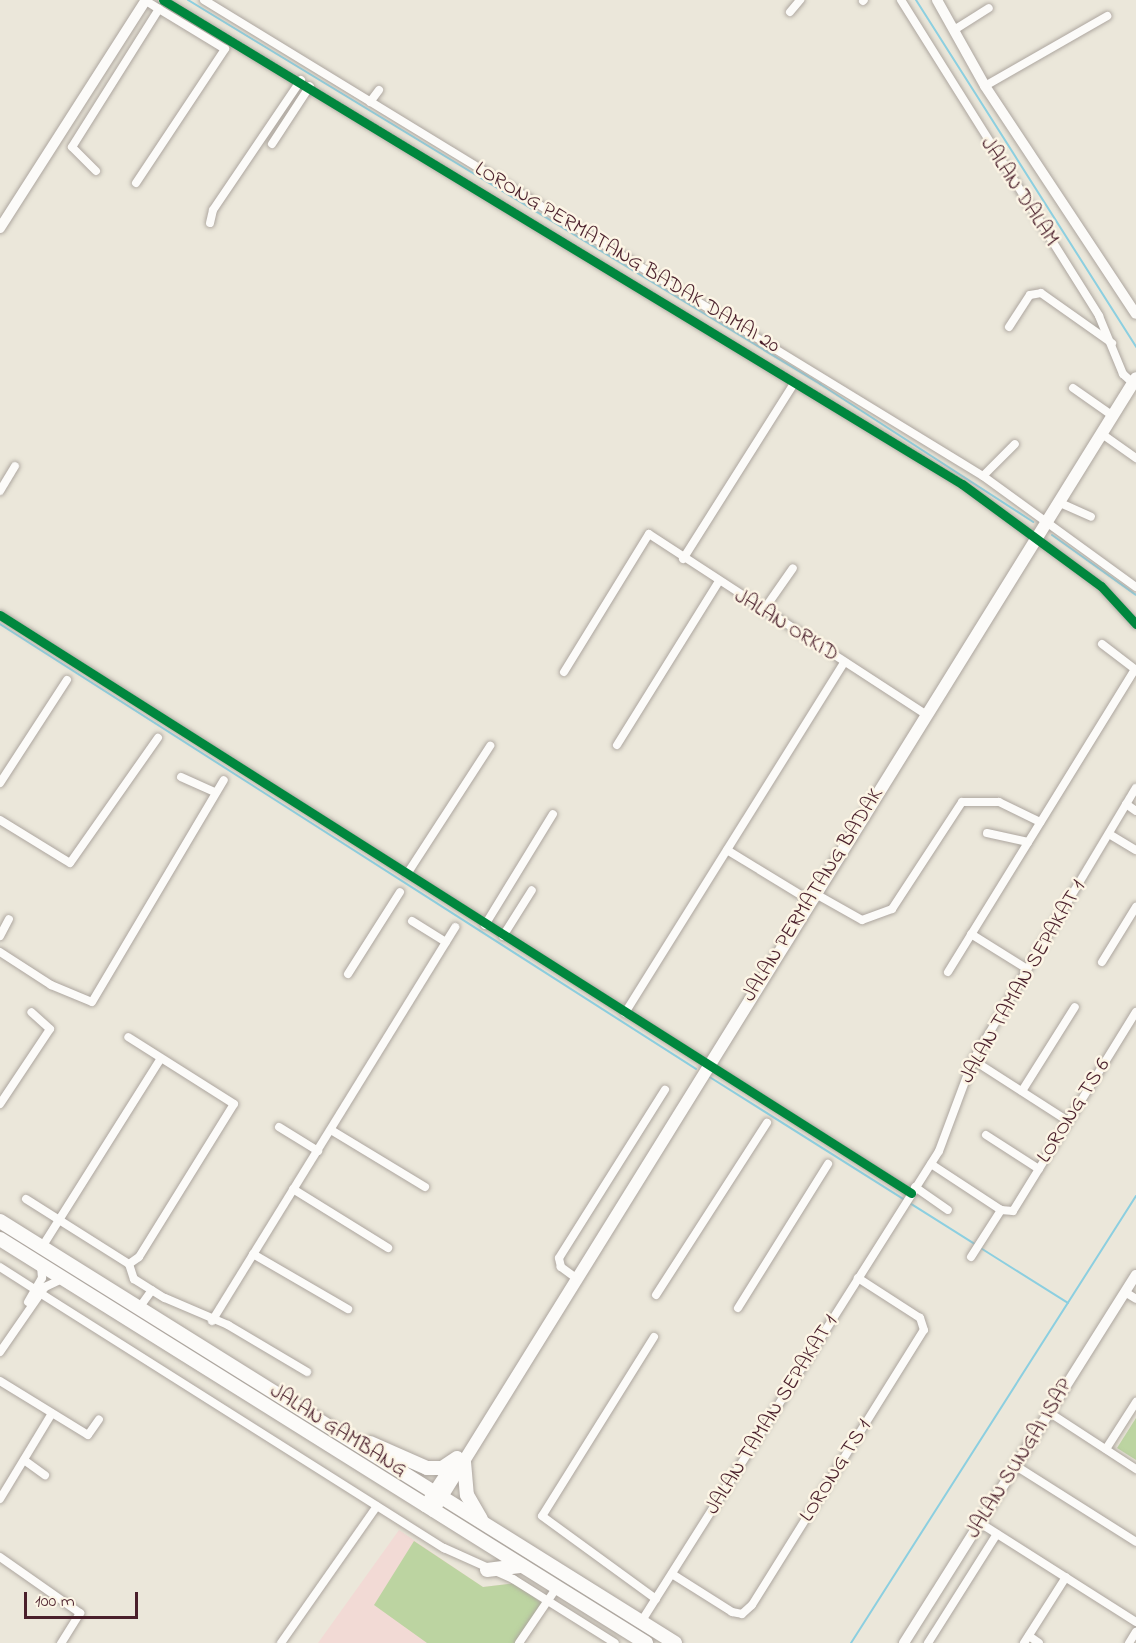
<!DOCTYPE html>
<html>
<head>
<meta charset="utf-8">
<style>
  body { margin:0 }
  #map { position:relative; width:1136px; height:1643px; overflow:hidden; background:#ebe7da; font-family:"Indie Flower",sans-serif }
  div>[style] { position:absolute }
  .built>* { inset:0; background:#f2dad5 }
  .green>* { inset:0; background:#bcd4a1 }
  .stream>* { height:2px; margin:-1px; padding:0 1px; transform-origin:1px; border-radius:1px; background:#8ccfe0 }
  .roads { filter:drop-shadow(0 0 2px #ada69f) drop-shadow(0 0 2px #ada69f) }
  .minor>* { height:8px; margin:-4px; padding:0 4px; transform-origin:4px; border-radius:4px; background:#fcfbf9 }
  .tertiary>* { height:10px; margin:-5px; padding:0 5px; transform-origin:5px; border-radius:5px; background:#fcfbf9 }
  .primary>* { height:12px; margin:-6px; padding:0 6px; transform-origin:6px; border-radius:6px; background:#fcfbf9 }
  .trunk>* { height:14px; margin:-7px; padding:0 7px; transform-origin:7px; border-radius:7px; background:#fcfbf9 }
  .cycleway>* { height:9px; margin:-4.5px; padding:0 4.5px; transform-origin:4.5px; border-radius:4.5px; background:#00873e }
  span { translate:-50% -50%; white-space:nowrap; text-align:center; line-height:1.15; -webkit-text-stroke:5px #fcf5e5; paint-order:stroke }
  .street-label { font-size:21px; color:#4a1f2b }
  .scale { position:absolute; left:24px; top:1592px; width:114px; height:27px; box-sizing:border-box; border:3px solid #4a1f2b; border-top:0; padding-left:8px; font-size:18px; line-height:21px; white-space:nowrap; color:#4a1f2b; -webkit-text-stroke:4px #fcf5e5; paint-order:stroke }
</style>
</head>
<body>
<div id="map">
  <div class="built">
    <i style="clip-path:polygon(399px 1530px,483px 1587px,515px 1583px,517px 1643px,318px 1643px)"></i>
  </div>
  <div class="green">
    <i style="clip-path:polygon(1136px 1418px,1136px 1460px,1117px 1448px)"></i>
    <i style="clip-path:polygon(414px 1541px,483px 1587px,515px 1583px,543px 1604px,517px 1643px,427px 1643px,374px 1605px)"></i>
  </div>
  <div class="stream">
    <i style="left:188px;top:0;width:740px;rotate:31.28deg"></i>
    <i style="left:820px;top:384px;width:254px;rotate:32.9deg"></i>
    <i style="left:916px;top:0;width:411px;rotate:57.6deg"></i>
    <i style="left:1052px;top:535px;width:103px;rotate:35.5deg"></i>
    <i style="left:0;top:624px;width:826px;rotate:32.59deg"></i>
    <i style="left:708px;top:1076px;width:315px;rotate:32.2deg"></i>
    <i style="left:979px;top:1247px;width:105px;rotate:32.2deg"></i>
    <i style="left:851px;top:1643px;width:530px;rotate:-57.48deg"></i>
  </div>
  <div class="roads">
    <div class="minor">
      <i style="left:163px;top:0;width:934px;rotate:31.21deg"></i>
      <i style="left:962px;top:484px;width:172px;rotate:36.3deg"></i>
      <i style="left:1101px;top:586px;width:52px;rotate:47.4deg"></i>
      <i style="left:204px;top:0;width:913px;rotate:31.43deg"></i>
      <i style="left:983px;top:476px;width:189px;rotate:36deg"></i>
      <i style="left:901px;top:0;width:373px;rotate:57.9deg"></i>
      <i style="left:1099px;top:316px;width:63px;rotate:67.5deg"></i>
      <i style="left:1123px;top:374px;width:13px;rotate:42deg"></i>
      <i style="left:863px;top:1px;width:1px;rotate:-45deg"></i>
      <i style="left:790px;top:12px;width:16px;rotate:-50deg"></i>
      <i style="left:954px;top:30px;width:41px;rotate:-32.2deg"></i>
      <i style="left:985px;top:86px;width:141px;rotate:-29.8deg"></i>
      <i style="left:370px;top:102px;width:15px;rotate:-53deg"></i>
      <i style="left:272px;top:144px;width:69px;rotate:-56.8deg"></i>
      <i style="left:96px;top:171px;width:34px;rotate:-135deg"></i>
      <i style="left:72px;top:147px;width:163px;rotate:-57.8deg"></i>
      <i style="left:159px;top:9px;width:15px;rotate:-148deg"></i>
      <i style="left:136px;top:183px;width:161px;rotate:-56.4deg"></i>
      <i style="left:225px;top:49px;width:77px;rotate:-148.8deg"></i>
      <i style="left:210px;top:223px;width:13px;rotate:-77deg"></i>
      <i style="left:213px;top:210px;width:157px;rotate:-55.9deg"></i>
      <i style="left:1009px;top:327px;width:38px;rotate:-57deg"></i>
      <i style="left:1030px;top:295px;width:11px;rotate:-10deg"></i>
      <i style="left:1041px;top:293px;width:87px;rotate:35.2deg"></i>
      <i style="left:1073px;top:388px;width:49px;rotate:35deg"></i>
      <i style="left:1102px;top:434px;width:42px;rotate:35.2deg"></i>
      <i style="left:983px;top:476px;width:45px;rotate:-45deg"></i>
      <i style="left:0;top:491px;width:29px;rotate:-59deg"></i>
      <i style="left:1058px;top:502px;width:36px;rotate:24deg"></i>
      <i style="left:683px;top:559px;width:209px;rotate:-57.7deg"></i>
      <i style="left:763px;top:611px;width:52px;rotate:-55.1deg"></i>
      <i style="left:0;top:615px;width:1079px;rotate:32.39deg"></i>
      <i style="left:1102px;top:644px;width:43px;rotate:37.4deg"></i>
      <i style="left:564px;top:672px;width:162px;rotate:-58.4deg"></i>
      <i style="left:649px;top:534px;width:330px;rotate:33.1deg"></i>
      <i style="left:617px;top:745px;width:191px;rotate:-58.1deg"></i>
      <i style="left:181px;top:777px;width:37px;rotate:24deg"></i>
      <i style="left:0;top:783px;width:123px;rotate:-57deg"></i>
      <i style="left:1126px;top:804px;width:12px;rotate:35deg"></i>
      <i style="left:0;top:820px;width:82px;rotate:31.6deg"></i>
      <i style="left:70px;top:863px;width:153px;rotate:-54.9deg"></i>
      <i style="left:987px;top:833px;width:42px;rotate:12.4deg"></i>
      <i style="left:1109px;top:834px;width:31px;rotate:31deg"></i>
      <i style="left:727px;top:850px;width:96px;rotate:31.4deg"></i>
      <i style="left:407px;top:874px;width:153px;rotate:-57deg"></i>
      <i style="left:814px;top:893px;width:55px;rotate:29.4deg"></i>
      <i style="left:862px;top:920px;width:32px;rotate:-20deg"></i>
      <i style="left:892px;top:909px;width:128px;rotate:-56.8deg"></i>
      <i style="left:962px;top:802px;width:37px"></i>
      <i style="left:999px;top:802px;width:46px;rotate:26deg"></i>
      <i style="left:412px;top:921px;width:40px;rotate:32deg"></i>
      <i style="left:485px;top:925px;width:130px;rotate:-58.5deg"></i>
      <i style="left:971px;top:934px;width:66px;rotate:32deg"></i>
      <i style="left:0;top:936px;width:19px;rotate:-62deg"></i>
      <i style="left:503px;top:936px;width:54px;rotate:-57.8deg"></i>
      <i style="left:0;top:952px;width:61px;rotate:32.9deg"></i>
      <i style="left:51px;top:985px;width:44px;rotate:22.5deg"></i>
      <i style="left:92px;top:1002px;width:258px;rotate:-59.3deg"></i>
      <i style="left:1102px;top:962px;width:65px;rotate:-58.3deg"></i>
      <i style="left:948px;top:972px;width:356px;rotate:-58.3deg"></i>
      <i style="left:348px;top:974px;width:97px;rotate:-57.6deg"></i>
      <i style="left:625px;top:1013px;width:414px;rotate:-58deg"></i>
      <i style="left:973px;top:1060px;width:113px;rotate:32.7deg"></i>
      <i style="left:1022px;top:1091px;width:99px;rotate:-57.8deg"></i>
      <i style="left:0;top:1104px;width:90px;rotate:-56.3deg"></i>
      <i style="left:50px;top:1029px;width:25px;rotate:-138deg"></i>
      <i style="left:279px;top:1127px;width:46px;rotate:31.6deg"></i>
      <i style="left:331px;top:1130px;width:110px;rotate:31.2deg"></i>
      <i style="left:986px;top:1135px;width:63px;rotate:32.7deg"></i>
      <i style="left:931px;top:1164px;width:84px;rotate:33.3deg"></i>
      <i style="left:1001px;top:1210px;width:12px;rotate:5deg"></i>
      <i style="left:1013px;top:1211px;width:234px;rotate:-58.3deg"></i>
      <i style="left:915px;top:1187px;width:40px;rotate:34.9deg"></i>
      <i style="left:293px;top:1189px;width:112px;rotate:31.8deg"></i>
      <i style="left:26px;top:1199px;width:122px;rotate:32.3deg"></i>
      <i style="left:129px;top:1264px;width:12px;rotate:-35deg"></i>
      <i style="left:139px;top:1257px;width:180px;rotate:-58.2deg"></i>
      <i style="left:234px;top:1104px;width:125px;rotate:-147.7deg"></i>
      <i style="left:42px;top:1247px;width:223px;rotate:-57.8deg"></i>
      <i style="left:253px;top:1254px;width:110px;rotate:30.1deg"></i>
      <i style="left:971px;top:1257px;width:56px;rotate:-57.4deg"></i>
      <i style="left:129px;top:1264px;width:16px;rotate:72deg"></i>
      <i style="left:134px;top:1279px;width:36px;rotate:32deg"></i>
      <i style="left:165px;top:1298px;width:69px;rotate:23.2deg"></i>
      <i style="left:228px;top:1325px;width:92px;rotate:30.7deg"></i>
      <i style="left:0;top:1267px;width:43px;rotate:32.6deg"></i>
      <i style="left:576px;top:1278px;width:19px;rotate:-144deg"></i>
      <i style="left:561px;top:1267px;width:9px;rotate:-103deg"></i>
      <i style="left:559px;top:1258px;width:199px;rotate:-57.8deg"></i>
      <i style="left:1125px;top:1292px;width:13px;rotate:32deg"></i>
      <i style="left:40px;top:1293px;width:478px;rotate:32.3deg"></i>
      <i style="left:444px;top:1548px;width:76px;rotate:24.2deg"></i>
      <i style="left:513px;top:1579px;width:120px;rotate:32.1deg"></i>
      <i style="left:656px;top:1295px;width:205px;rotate:-57.2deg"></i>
      <i style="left:28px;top:1302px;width:28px;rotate:-60deg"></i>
      <i style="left:42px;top:1278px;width:12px;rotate:-95deg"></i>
      <i style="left:139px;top:1308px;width:22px;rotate:-54deg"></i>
      <i style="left:738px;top:1308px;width:170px;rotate:-58deg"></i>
      <i style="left:212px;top:1321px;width:463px;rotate:-58.3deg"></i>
      <i style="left:654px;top:1337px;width:211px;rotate:122deg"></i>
      <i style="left:542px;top:1516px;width:141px;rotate:36.1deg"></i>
      <i style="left:0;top:1352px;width:79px;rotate:-55.3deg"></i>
      <i style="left:45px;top:1287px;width:19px;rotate:-25deg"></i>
      <i style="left:0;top:1381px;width:103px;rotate:31.5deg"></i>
      <i style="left:88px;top:1435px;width:19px;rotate:-55deg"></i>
      <i style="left:1050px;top:1413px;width:103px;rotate:33.1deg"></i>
      <i style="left:1106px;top:1449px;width:56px;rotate:-57.4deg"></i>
      <i style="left:24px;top:1460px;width:26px;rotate:36deg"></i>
      <i style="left:1016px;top:1466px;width:142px;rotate:32.3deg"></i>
      <i style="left:0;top:1499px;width:100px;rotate:-58.8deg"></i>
      <i style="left:980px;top:1523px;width:185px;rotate:32.4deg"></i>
      <i style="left:0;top:1557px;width:98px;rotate:35deg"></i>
      <i style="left:80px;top:1613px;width:36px;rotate:122deg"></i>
      <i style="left:672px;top:1574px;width:71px;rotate:32.3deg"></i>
      <i style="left:732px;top:1612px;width:10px;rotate:11deg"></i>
      <i style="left:742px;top:1614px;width:13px;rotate:-42deg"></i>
      <i style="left:752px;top:1605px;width:324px;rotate:-58deg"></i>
      <i style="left:924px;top:1330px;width:13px;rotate:-108deg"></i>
      <i style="left:920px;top:1318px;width:74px;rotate:-147.2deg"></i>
      <i style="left:641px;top:1622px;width:557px;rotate:-57.68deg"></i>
      <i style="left:939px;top:1151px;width:97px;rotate:-69.5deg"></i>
      <i style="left:973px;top:1060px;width:317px;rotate:-59.1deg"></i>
      <i style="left:1029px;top:1636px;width:12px;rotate:35deg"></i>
      <i style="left:281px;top:1643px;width:167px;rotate:-55deg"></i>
      <i style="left:519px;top:1643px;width:68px;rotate:-55.8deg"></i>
      <i style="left:928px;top:1643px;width:129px;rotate:-57.7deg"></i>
      <i style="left:1024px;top:1643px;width:78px;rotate:-57.5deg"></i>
      <i style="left:1129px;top:1643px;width:13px;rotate:-58deg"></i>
    </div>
    <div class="tertiary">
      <i style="left:937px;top:0;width:98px;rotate:60.8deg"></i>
      <i style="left:985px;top:86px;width:273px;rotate:56.5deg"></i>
      <i style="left:0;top:228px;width:271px;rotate:-57.4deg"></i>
      <i style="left:904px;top:1643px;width:435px;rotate:-57.8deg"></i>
    </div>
    <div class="primary">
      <i style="left:425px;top:1506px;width:56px;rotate:-56.6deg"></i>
      <i style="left:433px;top:1511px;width:1333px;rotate:-58.18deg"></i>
    </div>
    <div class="trunk">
      <i style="left:0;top:1221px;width:796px;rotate:32.01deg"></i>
      <i style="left:0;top:1239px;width:762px;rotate:32.02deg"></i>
      <i style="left:370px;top:1443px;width:62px;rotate:23.7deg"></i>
      <i style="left:427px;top:1468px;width:15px"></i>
      <i style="left:442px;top:1468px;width:18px;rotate:-34deg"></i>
      <i style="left:464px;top:1462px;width:33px;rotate:85deg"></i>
      <i style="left:467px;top:1495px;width:28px;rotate:60deg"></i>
      <i style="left:487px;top:1570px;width:35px;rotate:-7deg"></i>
    </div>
  </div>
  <div class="cycleway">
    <i style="left:163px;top:0;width:934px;rotate:31.21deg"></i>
    <i style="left:962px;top:484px;width:172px;rotate:36.3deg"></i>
    <i style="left:1101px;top:586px;width:52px;rotate:47.4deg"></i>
    <i style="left:0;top:615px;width:1079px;rotate:32.39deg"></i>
  </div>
  <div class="street-label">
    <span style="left:1019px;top:192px;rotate:57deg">JALAN DALAM</span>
    <span style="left:627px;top:258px;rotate:31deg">LORONG PERMATANG BADAK DAMAI 20</span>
    <span style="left:786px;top:626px;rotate:32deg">JALAN ORKID</span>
    <span style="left:813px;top:895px;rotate:-58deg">JALAN PERMATANG BADAK</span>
    <span style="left:1023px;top:982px;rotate:-60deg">JALAN TAMAN SEPAKAT 1</span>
    <span style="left:1074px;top:1111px;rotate:-58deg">LORONG TS 6</span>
    <span style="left:772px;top:1415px;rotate:-58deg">JALAN TAMAN SEPAKAT 1</span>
    <span style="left:338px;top:1431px;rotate:32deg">JALAN GAMBANG</span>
    <span style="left:1020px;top:1459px;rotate:-58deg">JALAN SUNGAI ISAP</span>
    <span style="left:836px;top:1471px;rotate:-58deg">LORONG TS 1</span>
  </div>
  <div class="scale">100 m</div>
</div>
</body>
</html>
